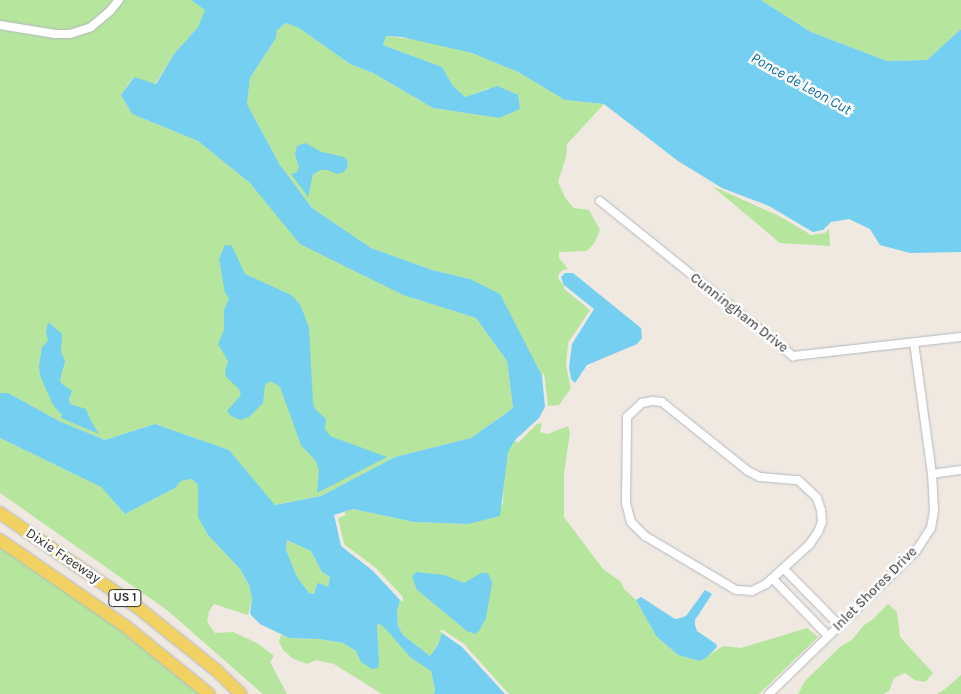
<!DOCTYPE html>
<html>
<head>
<meta charset="utf-8">
<style>
  body { margin:0 }
  #map { position:relative; width:961px; height:694px; overflow:hidden; background:#efe9e1; font-family:Karla,sans-serif }
  div>[style] { position:absolute }
  .green>* { inset:0; background:#b6e59e }
  .water>* { inset:0; background:#75cff0 }
  .roads { filter:drop-shadow(0 0 1px #b4b7c1) drop-shadow(0 0 1px #b4b7c1) }
  .street>* { height:8px; margin:-4px; padding:0 4px; transform-origin:4px; border-radius:4px; background:#fff }
  .primary>* { height:12px; margin:-6px; padding:0 6px; transform-origin:6px; border-radius:6px; background:#f2d163 }
  span { translate:-50% -50%; white-space:nowrap; text-align:center; line-height:1.15; -webkit-text-stroke:5px #fff; paint-order:stroke }
  .shield-label span { padding:1px 4px; background:#fff; border:1px solid; border-radius:4px; -webkit-text-stroke-width:0 }
  .shield-label { font-size:12px; color:#2e2e2e; font-weight:700 }
  .street-label { font-size:14px; color:#2e2e2e }
  .water-label { font-size:15px; color:#0d6fa3; font-style:italic }
</style>
</head>
<body>
<div id="map">
  <div class="green">
    <i style="clip-path:polygon(0 0,191px 0,206px 10px,198px 27px,174px 54px,155px 84px,133px 77px,121px 95px,132px 114px,198px 141px,250px 183px,301px 244px,403px 295px,476px 318px,507px 361px,513px 408px,471px 438px,395px 457px,321px 496px,274px 505px,229px 450px,155px 424px,105px 440px,59px 421px,8px 393px,0 393px)"></i>
    <i style="clip-path:polygon(761px 0,961px 0,961px 29px,927px 60px,887px 61px,811px 32px)"></i>
    <i style="clip-path:polygon(286px 23px,299px 28px,350px 64px,373px 73px,433px 108px,499px 118px,489px 88px,465px 97px,453px 86px,442px 67px,383px 45px,386px 36px,429px 41px,472px 53px,518px 72px,565px 100px,604px 104px,567px 144px,566px 157px,558px 182px,566px 199px,574px 208px,589px 210px,600px 230px,595px 242px,587px 251px,559px 252px,559px 258px,568px 269px,563px 270px,558px 275px,559px 280px,564px 285px,564px 289px,590px 310px,568px 343px,566px 366px,571px 388px,559px 405px,548px 406px,544px 372px,542px 376px,470px 279px,432px 270px,371px 248px,312px 208px,280px 165px,247px 104px,250px 78px,276px 38px,277px 30px)"></i>
    <i style="clip-path:polygon(712px 186px,779px 216px,811px 235px,825px 233px,829px 229px,830px 246px,780px 243px)"></i>
    <i style="clip-path:polygon(542px 423px,540px 432px,548px 434px,568px 426px,570px 433px,564px 474px,564px 517px,603px 569px,621px 582px,624px 589px,636px 600px,656px 636px,678px 655px,700px 661px,723px 646px,741px 648px,807px 628px,818px 637px,759px 694px,509px 694px,464px 644px,443px 630px,439px 631px,442px 633px,438px 645px,430px 656px,403px 635px,398px 626px,397px 612px,400px 600px,403px 602px,403px 597px,376px 568px,344px 544px,338px 518px,346px 515px,344px 512px,353px 509px,414px 522px,468px 524px,503px 504px,504px 474px,508px 452px,515px 440px,518px 443px,537px 424px)"></i>
    <i style="clip-path:polygon(0 438px,101px 487px,125px 514px,175px 488px,181px 481px,192px 479px,198px 485px,208px 535px,240px 569px,249px 585px,252px 599px,248px 615px,214px 604px,209px 611px,207px 622px,215px 633px,233px 632px,257px 643px,274px 656px,270px 662px,287px 694px,263px 694px,167px 610px,0 493px)"></i>
    <i style="clip-path:polygon(287px 540px,311px 551px,322px 572px,330px 577px,328px 587px,317px 585px,314px 594px,309px 593px,297px 577px,286px 550px)"></i>
    <i style="clip-path:polygon(0 548px,103px 615px,202px 694px,0 694px)"></i>
    <i style="clip-path:polygon(888px 604px,897px 612px,900px 637px,933px 673px,925px 682px,915px 680px,905px 673px,894px 678px,889px 691px,883px 694px,798px 694px,805px 681px,841px 646px,852px 640px,863px 626px,873px 619px)"></i>
    <i style="clip-path:polygon(377px 623px,384px 626px,411px 658px,431px 671px,435px 689px,434px 694px,382px 694px,334px 664px,316px 660px,307px 664px,292px 658px,283px 650px,279px 642px,281px 635px,289px 638px,319px 639px,343px 643px,356px 651px,361px 662px,379px 660px)"></i>
    <i style="clip-path:polygon(961px 675px,961px 694px,937px 694px,945px 689px)"></i>
  </div>
  <div class="water">
    <i style="clip-path:polygon(evenodd,191px 0,761px 0,811px 32px,887px 61px,927px 60px,961px 29px,961px 252px,910px 253px,880px 245px,870px 229px,849px 219px,831px 222px,823px 230px,813px 232px,769px 206px,722px 188px,678px 161px,604px 104px,565px 100px,518px 72px,472px 53px,402px 37px,386px 36px,383px 45px,442px 67px,453px 86px,465px 97px,497px 86px,518px 95px,520px 109px,499px 118px,433px 108px,373px 73px,350px 64px,299px 28px,286px 23px,277px 30px,276px 38px,250px 78px,247px 104px,280px 165px,312px 208px,371px 248px,432px 270px,470px 279px,500px 294px,542px 376px,545px 407px,539px 418px,515px 440px,508px 452px,500px 516px,468px 524px,414px 522px,353px 509px,334px 515px,341px 546px,373px 571px,400px 600px,397px 612px,398px 626px,403px 635px,430px 656px,438px 645px,442px 633px,462px 647px,505px 694px,434px 694px,435px 689px,431px 671px,411px 658px,383px 626px,377px 623px,379px 660px,378px 668px,372px 669px,361px 662px,356px 651px,343px 643px,319px 639px,289px 638px,260px 624px,250px 614px,252px 599px,249px 585px,240px 569px,208px 535px,198px 517px,198px 485px,192px 479px,181px 481px,175px 488px,125px 514px,101px 487px,0 438px,0 393px,8px 393px,59px 421px,105px 440px,155px 424px,229px 450px,275px 505px,321px 496px,395px 457px,471px 438px,513px 408px,507px 361px,476px 318px,403px 295px,300px 244px,250px 183px,198px 141px,132px 114px,121px 95px,134px 77px,156px 84px,174px 54px,198px 27px,205px 10px,191px 0,287px 540px,311px 551px,322px 572px,330px 577px,328px 587px,320px 583px,317px 584px,314px 594px,309px 593px,297px 577px,286px 550px,287px 540px)"></i>
    <i style="clip-path:polygon(305px 143px,322px 152px,344px 157px,347px 160px,348px 166px,344px 172px,337px 174px,328px 170px,321px 170px,313px 174px,308px 197px,291px 174px,297px 172px,299px 167px,295px 155px,297px 146px)"></i>
    <i style="clip-path:polygon(225px 245px,232px 246px,245px 274px,291px 295px,300px 304px,309px 328px,313px 403px,315px 409px,326px 419px,325px 429px,330px 436px,387px 457px,317px 493px,319px 469px,315px 460px,301px 445px,280px 387px,271px 381px,265px 385px,263px 403px,249px 417px,240px 420px,231px 416px,227px 411px,241px 395px,239px 389px,226px 377px,225px 371px,228px 361px,218px 344px,224px 330px,224px 310px,229px 298px,225px 293px,219px 259px)"></i>
    <i style="clip-path:polygon(565px 273px,573px 273px,641px 328px,642px 338px,637px 344px,587px 365px,575px 383px,571px 379px,569px 367px,572px 344px,594px 309px,564px 285px,561px 277px)"></i>
    <i style="clip-path:polygon(48px 322px,62px 334px,61px 352px,65px 361px,60px 380px,62px 384px,72px 391px,69px 399px,70px 404px,86px 409px,91px 421px,99px 434px,61px 418px,62px 415px,53px 405px,45px 387px,40px 375px,39px 366px,42px 347px,48px 341px,46px 332px)"></i>
    <i style="clip-path:polygon(416px 572px,444px 575px,464px 583px,481px 573px,488px 573px,492px 582px,491px 589px,486px 618px,479px 631px,475px 634px,467px 631px,417px 590px,412px 577px)"></i>
    <i style="clip-path:polygon(705px 590px,712px 594px,695px 620px,695px 625px,697px 631px,716px 644px,717px 647px,707px 657px,700px 661px,678px 655px,656px 636px,636px 600px,641px 597px,675px 619px,680px 618px,686px 616px)"></i>
  </div>
  <div class="roads">
    <div class="street">
      <i style="left:0;top:25px;width:56px;rotate:9.3deg"></i>
      <i style="left:55px;top:34px;width:15px"></i>
      <i style="left:70px;top:34px;width:22px;rotate:-18deg"></i>
      <i style="left:91px;top:27px;width:25px;rotate:-40deg"></i>
      <i style="left:110px;top:11px;width:14px;rotate:-51deg"></i>
      <i style="left:600px;top:201px;width:248px;rotate:38.8deg"></i>
      <i style="left:793px;top:356px;width:169px;rotate:-6.5deg"></i>
      <i style="left:652px;top:401px;width:10px;rotate:6deg"></i>
      <i style="left:662px;top:402px;width:110px;rotate:38.7deg"></i>
      <i style="left:748px;top:471px;width:13px;rotate:27deg"></i>
      <i style="left:760px;top:477px;width:38px;rotate:5deg"></i>
      <i style="left:798px;top:480px;width:26px;rotate:43deg"></i>
      <i style="left:817px;top:498px;width:13px;rotate:72deg"></i>
      <i style="left:821px;top:510px;width:12px;rotate:85deg"></i>
      <i style="left:822px;top:522px;width:11px;rotate:112deg"></i>
      <i style="left:818px;top:532px;width:14px;rotate:124deg"></i>
      <i style="left:810px;top:544px;width:59px;rotate:137.7deg"></i>
      <i style="left:766px;top:584px;width:16px;rotate:153deg"></i>
      <i style="left:752px;top:591px;width:16px;rotate:-176deg"></i>
      <i style="left:736px;top:590px;width:106px;rotate:-149.3deg"></i>
      <i style="left:645px;top:536px;width:20px;rotate:-135deg"></i>
      <i style="left:631px;top:522px;width:20px;rotate:-105deg"></i>
      <i style="left:626px;top:503px;width:86px;rotate:-89.3deg"></i>
      <i style="left:627px;top:417px;width:21px;rotate:-43deg"></i>
      <i style="left:642px;top:403px;width:10px;rotate:-11deg"></i>
      <i style="left:932px;top:474px;width:29px;rotate:-8deg"></i>
      <i style="left:784px;top:569px;width:78px;rotate:45.5deg"></i>
      <i style="left:773px;top:579px;width:79px;rotate:46deg"></i>
      <i style="left:769px;top:694px;width:205px;rotate:-44.2deg"></i>
      <i style="left:916px;top:551px;width:27px;rotate:-57deg"></i>
      <i style="left:931px;top:528px;width:17px;rotate:-80deg"></i>
      <i style="left:934px;top:511px;width:37px;rotate:-93deg"></i>
      <i style="left:932px;top:474px;width:132px;rotate:-97.8deg"></i>
    </div>
    <div class="primary">
      <i style="left:0;top:513px;width:165px;rotate:34.4deg"></i>
      <i style="left:136px;top:606px;width:104px;rotate:38.7deg"></i>
      <i style="left:217px;top:671px;width:33px;rotate:44deg"></i>
      <i style="left:0;top:540px;width:152px;rotate:34.5deg"></i>
      <i style="left:125px;top:626px;width:108px;rotate:39deg"></i>
    </div>
  </div>
  <div class="shield-label">
    <span style="left:125px;top:598px">US 1</span>
  </div>
  <div class="street-label">
    <span style="left:739px;top:313px;rotate:38deg">Cunningham Drive</span>
    <span style="left:63px;top:556px;rotate:34deg">Dixie Freeway</span>
    <span style="left:875px;top:589px;rotate:-45deg">Inlet Shores Drive</span>
  </div>
  <div class="water-label">
    <span style="left:801px;top:84px;rotate:29deg">Ponce de Leon Cut</span>
  </div>
</div>
</body>
</html>
